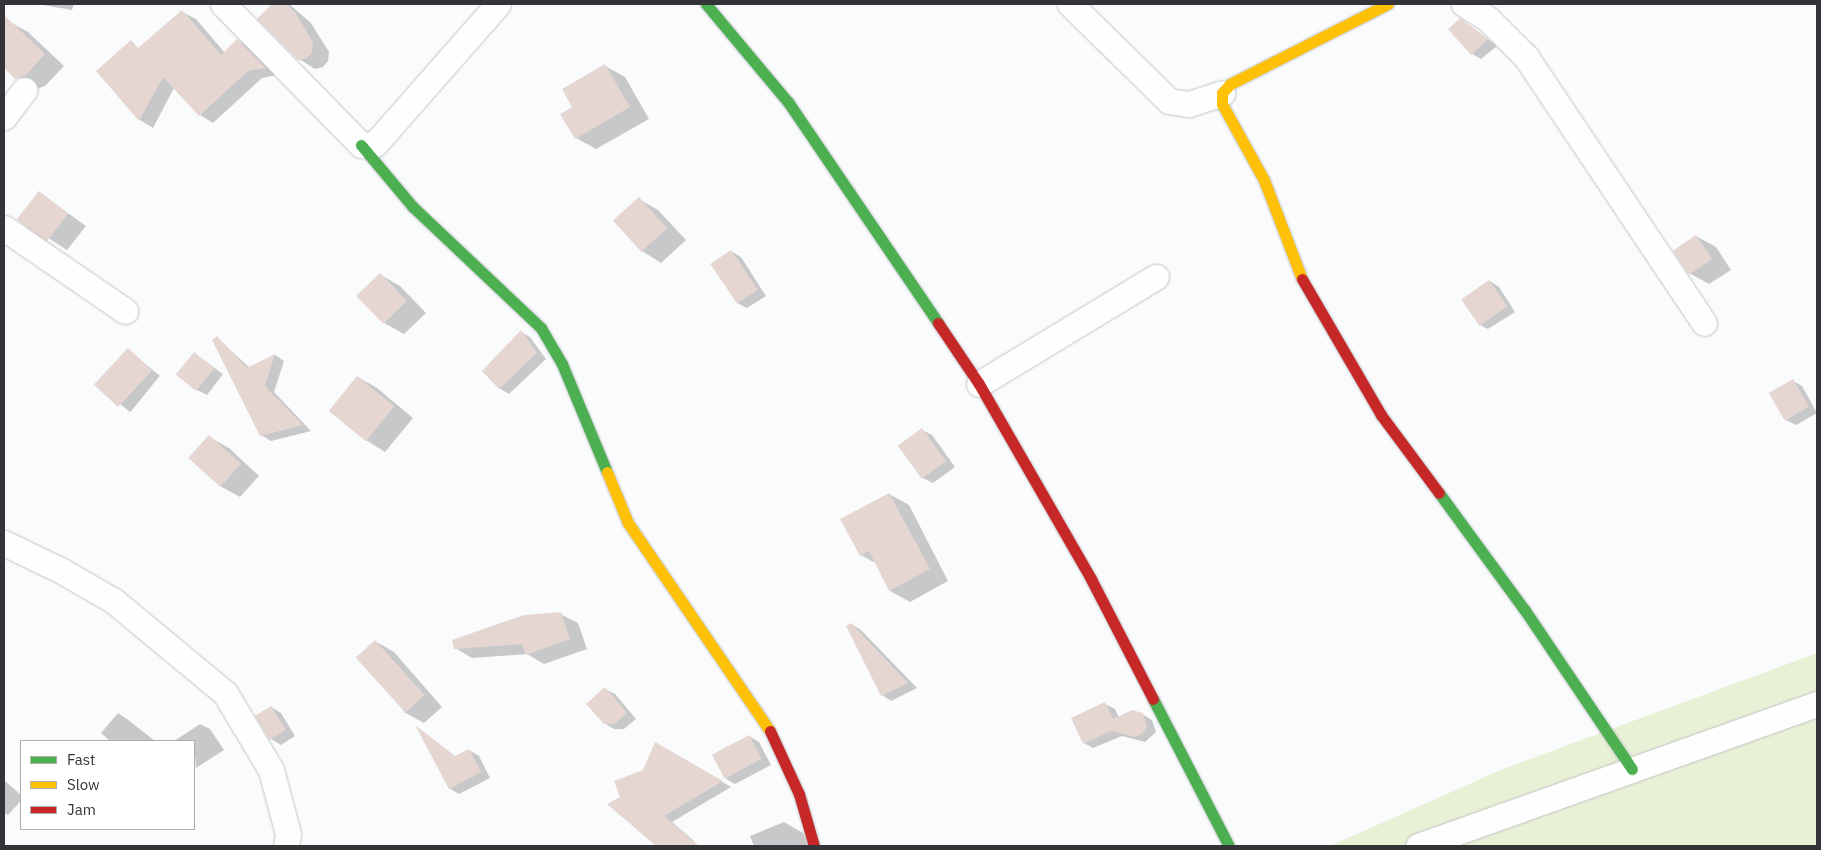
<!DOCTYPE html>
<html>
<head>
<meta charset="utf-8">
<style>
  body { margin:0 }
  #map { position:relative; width:1821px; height:850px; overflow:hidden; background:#f9fbfd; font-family:"IBM Plex Sans",sans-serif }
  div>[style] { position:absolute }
  .green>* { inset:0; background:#e8f0d5 }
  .shadow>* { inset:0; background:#0003; transform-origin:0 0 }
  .building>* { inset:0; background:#e6d6d1; transform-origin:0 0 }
  .roads { filter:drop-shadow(0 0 1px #c2c4c7) drop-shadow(0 0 1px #c2c4c7) }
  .street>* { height:25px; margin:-12.5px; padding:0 12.5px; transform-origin:12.5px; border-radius:12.5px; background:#fefeff }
  .fast>* { height:11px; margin:-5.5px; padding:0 5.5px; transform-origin:5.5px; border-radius:5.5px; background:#4caf50 }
  .slow>* { height:11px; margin:-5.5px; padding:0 5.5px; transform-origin:5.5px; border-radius:5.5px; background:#ffc107 }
  .jam>* { height:11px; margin:-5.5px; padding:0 5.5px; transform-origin:5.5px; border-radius:5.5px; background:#c62828 }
  span { translate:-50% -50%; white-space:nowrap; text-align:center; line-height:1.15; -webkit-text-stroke:5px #fff; paint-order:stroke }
  .frame { position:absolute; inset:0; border:5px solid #323438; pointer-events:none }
  .legend { position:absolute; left:20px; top:740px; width:175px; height:90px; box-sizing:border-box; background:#fff; border:1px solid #adaeaf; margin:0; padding:6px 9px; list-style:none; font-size:15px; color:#323438 }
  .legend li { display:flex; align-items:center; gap:10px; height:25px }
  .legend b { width:25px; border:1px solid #adaeaf }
</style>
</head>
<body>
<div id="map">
  <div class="green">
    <i style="clip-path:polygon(1817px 653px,1817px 846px,1330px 846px,1503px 769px)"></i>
  </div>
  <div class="shadow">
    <i style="clip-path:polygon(37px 4px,74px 4px,72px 10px)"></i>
    <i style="clip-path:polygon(274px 4px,289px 4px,311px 23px,329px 52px,328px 61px,323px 67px,315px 69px,299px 59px,259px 19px)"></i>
    <i style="clip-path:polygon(182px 12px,196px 19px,225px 53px,237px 40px,251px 48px,277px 75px,262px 78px,213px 123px,200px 115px,174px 88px,153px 128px,140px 120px,104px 78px)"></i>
    <i style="clip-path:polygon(8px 21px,28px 32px,64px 66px,45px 86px,36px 89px,4px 67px,4px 26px)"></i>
    <i style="clip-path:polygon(1470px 26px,1497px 46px,1481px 59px,1472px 54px)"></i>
    <i style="clip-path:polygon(605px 66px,625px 77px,649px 119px,596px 149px,576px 138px,574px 107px)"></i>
    <i style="clip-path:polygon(40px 193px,86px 226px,67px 250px,19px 219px)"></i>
    <i style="clip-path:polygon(639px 199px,658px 210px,686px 240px,661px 263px,642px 251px,614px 221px)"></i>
    <i style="clip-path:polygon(1696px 236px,1716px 247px,1731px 270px,1709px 284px,1689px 273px)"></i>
    <i style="clip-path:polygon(731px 251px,741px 257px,766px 296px,747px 308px,737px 303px)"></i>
    <i style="clip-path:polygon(381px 275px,400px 286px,426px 313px,404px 334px,384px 323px)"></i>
    <i style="clip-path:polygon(1490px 281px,1499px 287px,1515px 312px,1488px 329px,1478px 324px)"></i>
    <i style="clip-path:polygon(521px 332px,530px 337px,546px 359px,509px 394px,499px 388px)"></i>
    <i style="clip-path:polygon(217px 338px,250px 368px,275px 355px,284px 361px,274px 392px,311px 431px,271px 441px,261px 435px)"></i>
    <i style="left:128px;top:350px;width:41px;height:47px;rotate:39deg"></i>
    <i style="clip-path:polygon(194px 353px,223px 374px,207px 395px,197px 390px)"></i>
    <i style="clip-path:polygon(358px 377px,377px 388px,413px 418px,385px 452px,366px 440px,331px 411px)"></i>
    <i style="clip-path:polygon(1793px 381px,1802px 386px,1817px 413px,1796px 425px,1786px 420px)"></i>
    <i style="clip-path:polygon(922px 430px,932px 435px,955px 467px,933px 483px,923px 478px)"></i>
    <i style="clip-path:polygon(209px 437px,229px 448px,259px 476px,240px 497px,220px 486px,190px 458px)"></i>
    <i style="clip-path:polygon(889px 494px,909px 505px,948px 581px,910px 602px,890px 591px,877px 564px,861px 555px)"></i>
    <i style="clip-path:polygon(560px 614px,578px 623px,587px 649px,544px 664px,527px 654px,472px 658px,455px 648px)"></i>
    <i style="clip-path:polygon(851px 624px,861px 630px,917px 688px,891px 701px,882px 695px)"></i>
    <i style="clip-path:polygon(375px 641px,394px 652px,442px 707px,424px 723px,404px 712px)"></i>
    <i style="clip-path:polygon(605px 689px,615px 694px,636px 719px,624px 729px,614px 729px,604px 723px)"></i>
    <i style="clip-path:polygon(1105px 704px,1115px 709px,1119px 718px,1142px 714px,1152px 720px,1156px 732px,1145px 742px,1122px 736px,1093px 748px,1084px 743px)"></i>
    <i style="clip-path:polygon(271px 707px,281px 713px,295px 736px,281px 745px,271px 739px)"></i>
    <i style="clip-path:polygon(118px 713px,127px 719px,155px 741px,110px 741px,101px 733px)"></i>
    <i style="clip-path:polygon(200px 724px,210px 729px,224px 750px,196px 768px,194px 741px,174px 741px)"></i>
    <i style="clip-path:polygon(418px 728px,456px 757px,469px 750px,479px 756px,490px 778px,459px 794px,449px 788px)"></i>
    <i style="clip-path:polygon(749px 736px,759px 742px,771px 765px,735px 784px,726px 779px)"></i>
    <i style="clip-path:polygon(656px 743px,731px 787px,672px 822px,694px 841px,689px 846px,658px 846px,609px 804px,622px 798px,644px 771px)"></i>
    <i style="clip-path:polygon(4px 780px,21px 795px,21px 801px,8px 815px,4px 813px)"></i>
    <i style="clip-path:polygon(784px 822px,803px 833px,809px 846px,754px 846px,750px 836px)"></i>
  </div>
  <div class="building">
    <i style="clip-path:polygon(272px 4px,286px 4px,295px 12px,313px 42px,312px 52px,307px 58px,298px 60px,257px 19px)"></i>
    <i style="clip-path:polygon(182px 10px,221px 55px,237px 39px,266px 68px,248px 71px,199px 116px,163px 77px,139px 121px,96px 71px,131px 40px,138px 48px)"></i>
    <i style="clip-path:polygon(4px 15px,45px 54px,25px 76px,15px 79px,4px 68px)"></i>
    <i style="clip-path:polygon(1460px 18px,1488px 39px,1471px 55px,1448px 29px)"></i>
    <i style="clip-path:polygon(605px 64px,630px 107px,575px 139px,560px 114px,572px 107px,562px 89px)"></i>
    <i style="left:39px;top:191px;width:37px;height:36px;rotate:38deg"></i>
    <i style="left:639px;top:197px;width:42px;height:35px;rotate:48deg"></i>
    <i style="left:1696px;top:235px;width:29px;height:28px;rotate:56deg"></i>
    <i style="left:731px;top:250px;width:48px;height:25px;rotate:56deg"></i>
    <i style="left:380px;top:273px;width:39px;height:33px;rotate:46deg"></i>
    <i style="left:1489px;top:280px;width:32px;height:34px;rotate:55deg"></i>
    <i style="clip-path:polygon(521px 330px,537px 353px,499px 389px,482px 371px)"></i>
    <i style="clip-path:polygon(217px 336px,247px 368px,275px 354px,265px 386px,303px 425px,260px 436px,212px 340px)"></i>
    <i style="left:128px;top:348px;width:33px;height:50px;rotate:43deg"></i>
    <i style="left:194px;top:352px;width:26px;height:29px;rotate:39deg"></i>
    <i style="left:357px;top:376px;width:48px;height:45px;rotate:39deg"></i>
    <i style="left:1793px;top:379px;width:32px;height:28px;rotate:60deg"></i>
    <i style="left:922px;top:428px;width:41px;height:30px;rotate:54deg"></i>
    <i style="left:209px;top:435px;width:43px;height:31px;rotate:42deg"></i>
    <i style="clip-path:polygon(889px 493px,930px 569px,889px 591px,869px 551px,860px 556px,840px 519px)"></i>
    <i style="clip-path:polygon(561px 612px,570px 639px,526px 655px,522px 644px,454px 649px,452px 640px,524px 615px)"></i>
    <i style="clip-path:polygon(851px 623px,908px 683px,881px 696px,846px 626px)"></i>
    <i style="left:375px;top:640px;width:74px;height:26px;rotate:48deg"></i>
    <i style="clip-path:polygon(605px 687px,627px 713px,614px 724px,604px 724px,586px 704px)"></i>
    <i style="clip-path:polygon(1105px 702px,1113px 719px,1132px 710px,1143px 713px,1147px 727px,1142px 734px,1134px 737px,1111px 731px,1083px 744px,1071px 718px)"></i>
    <i style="left:271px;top:706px;width:28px;height:19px;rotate:58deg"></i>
    <i style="clip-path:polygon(415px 725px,455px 756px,469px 749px,481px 772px,449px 789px)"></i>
    <i style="left:749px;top:735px;width:27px;height:42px;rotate:62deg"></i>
    <i style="clip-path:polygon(655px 742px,723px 781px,664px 816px,699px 846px,656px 846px,607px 804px,620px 797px,614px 781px,643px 770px)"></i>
  </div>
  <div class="roads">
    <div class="street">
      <i style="left:223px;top:4px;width:197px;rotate:45.6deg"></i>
      <i style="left:361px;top:145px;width:14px;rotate:-4deg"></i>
      <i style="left:375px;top:144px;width:186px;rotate:-48.7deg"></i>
      <i style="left:1070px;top:4px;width:139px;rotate:44.4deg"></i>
      <i style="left:1169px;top:101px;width:20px;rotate:9deg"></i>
      <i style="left:1189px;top:104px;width:35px;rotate:-18deg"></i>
      <i style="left:1464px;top:4px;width:28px;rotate:32deg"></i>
      <i style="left:1488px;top:19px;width:54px;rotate:45deg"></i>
      <i style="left:1526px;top:57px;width:320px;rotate:56.2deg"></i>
      <i style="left:4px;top:117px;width:34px;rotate:-53deg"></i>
      <i style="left:4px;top:228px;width:147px;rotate:34.4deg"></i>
      <i style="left:979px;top:384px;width:207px;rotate:-31.2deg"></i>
      <i style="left:4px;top:543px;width:64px;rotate:25.8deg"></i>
      <i style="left:62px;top:571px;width:60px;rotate:30deg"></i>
      <i style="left:114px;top:601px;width:144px;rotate:39.7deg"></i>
      <i style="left:225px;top:693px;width:90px;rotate:59.1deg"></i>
      <i style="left:271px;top:770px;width:66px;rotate:75.1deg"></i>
      <i style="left:288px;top:834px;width:12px;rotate:99deg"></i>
      <i style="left:1418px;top:846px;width:424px;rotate:-19.6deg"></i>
    </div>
    <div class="fast">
      <i style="left:706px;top:4px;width:128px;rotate:50.1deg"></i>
      <i style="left:788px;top:102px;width:267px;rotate:55.8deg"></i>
      <i style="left:361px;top:145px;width:80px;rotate:50.1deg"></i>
      <i style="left:412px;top:206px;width:178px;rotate:43.4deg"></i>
      <i style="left:541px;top:328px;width:42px;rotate:59.7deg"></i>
      <i style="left:562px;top:364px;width:117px;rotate:67.4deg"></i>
      <i style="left:1439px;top:493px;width:144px;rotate:53.8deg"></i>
      <i style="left:1524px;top:609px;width:193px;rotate:56deg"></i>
      <i style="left:1153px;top:699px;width:165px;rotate:62.7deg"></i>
    </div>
    <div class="slow">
      <i style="left:1302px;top:279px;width:106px;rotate:-111deg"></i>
      <i style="left:1264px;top:180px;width:87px;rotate:-118.9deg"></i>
      <i style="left:1222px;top:104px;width:11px;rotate:-90deg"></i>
      <i style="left:1222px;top:93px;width:12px;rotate:-48deg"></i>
      <i style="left:1230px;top:84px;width:177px;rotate:-26.9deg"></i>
      <i style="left:607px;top:472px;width:55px;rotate:67.6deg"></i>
      <i style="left:628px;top:523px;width:252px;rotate:55.7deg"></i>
    </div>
    <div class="jam">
      <i style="left:1302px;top:279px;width:157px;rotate:59.8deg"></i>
      <i style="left:1381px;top:415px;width:97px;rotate:53.4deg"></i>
      <i style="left:938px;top:323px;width:73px;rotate:56.1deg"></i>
      <i style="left:979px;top:384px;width:225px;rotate:60.1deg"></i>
      <i style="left:1091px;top:579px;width:135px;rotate:62.7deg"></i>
      <i style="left:770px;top:731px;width:69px;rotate:65.3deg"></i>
      <i style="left:799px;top:794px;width:54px;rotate:73.9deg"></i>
    </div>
  </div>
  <div class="frame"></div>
  <ul class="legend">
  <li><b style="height:6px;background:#4caf50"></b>Fast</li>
  <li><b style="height:6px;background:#ffc107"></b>Slow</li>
  <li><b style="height:6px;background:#c62828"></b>Jam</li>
  </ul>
</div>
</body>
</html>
